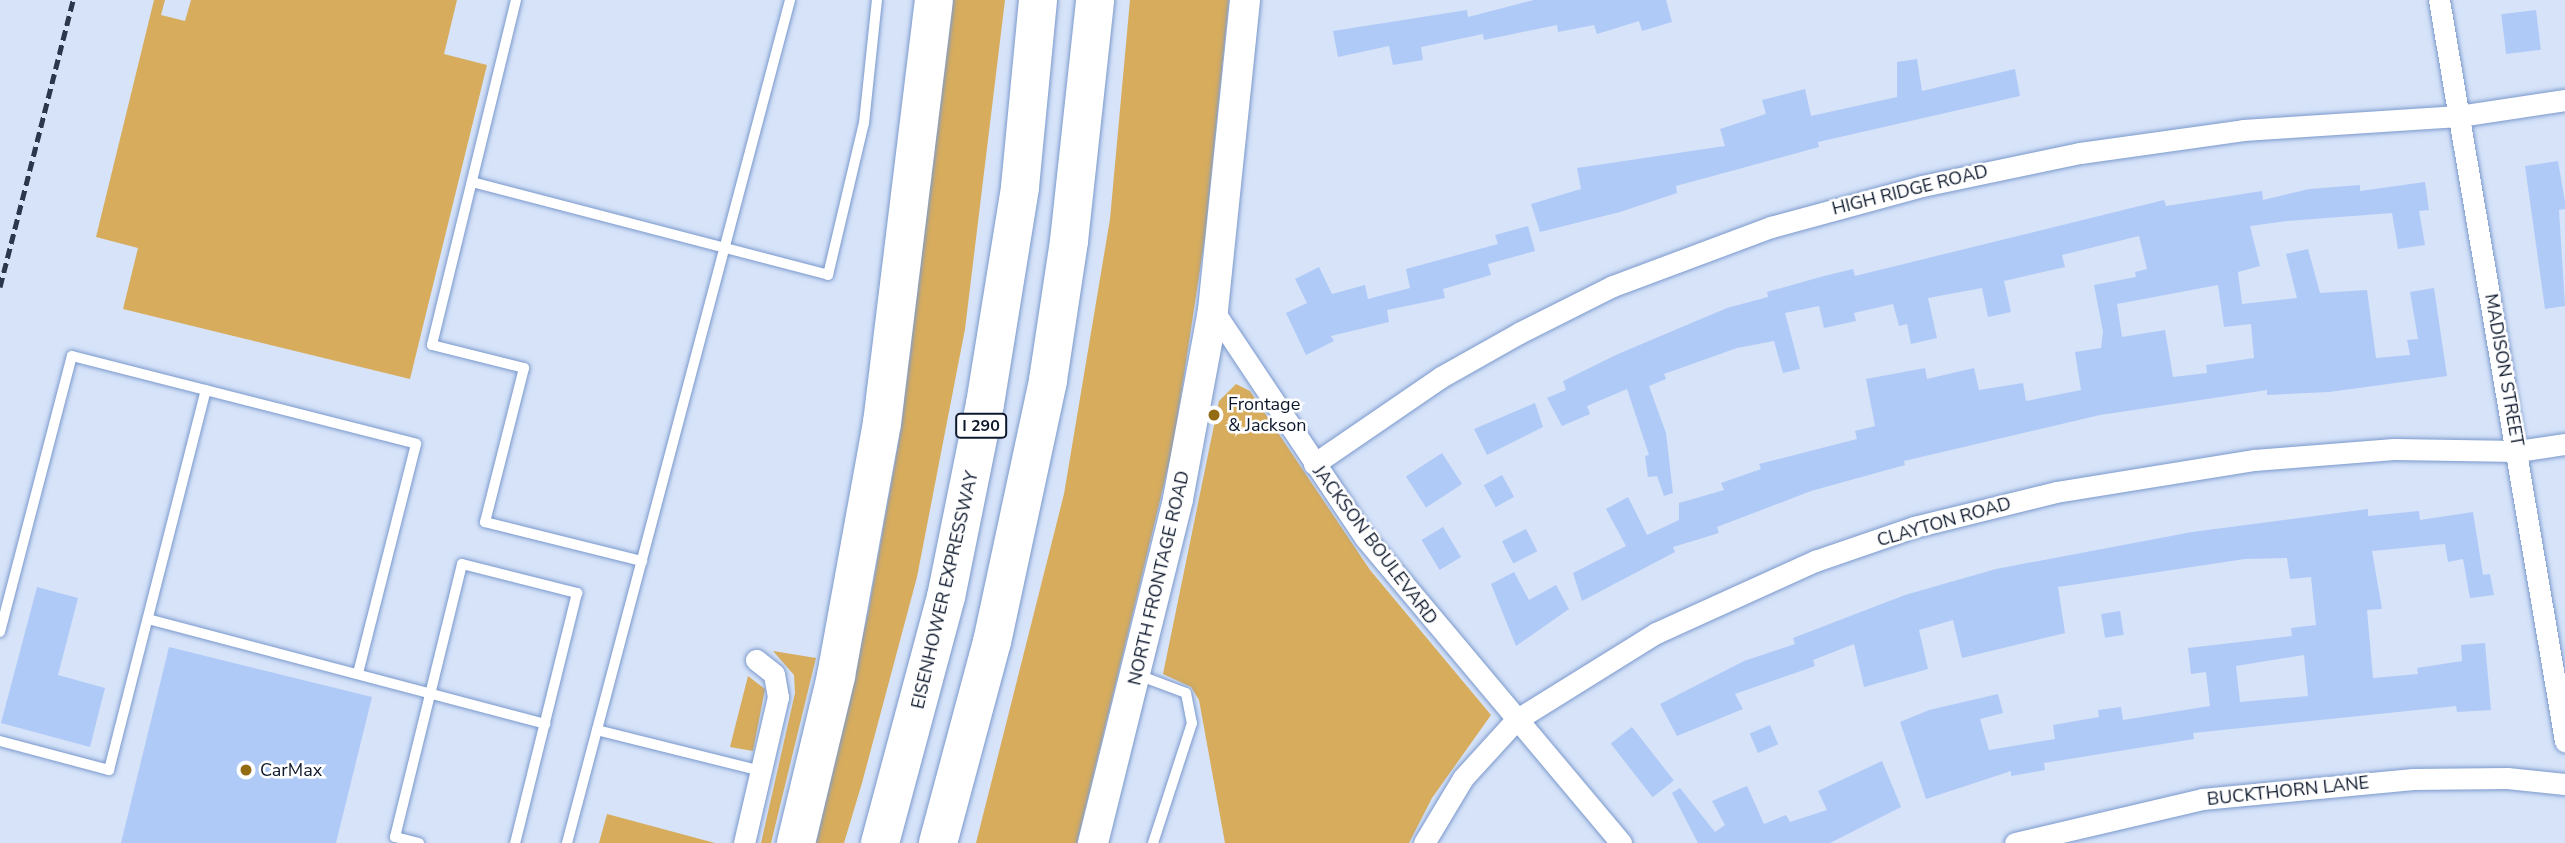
<!DOCTYPE html>
<html>
<head>
<meta charset="utf-8">
<style>
  body { margin:0 }
  #map { position:relative; width:2565px; height:843px; overflow:hidden; background:#d6e3f9; font-family:"Nunito Sans",sans-serif }
  div>[style] { position:absolute }
  .green>* { inset:0; background:#d7ac5d }
  .building>* { inset:0; background:#b0caf7; transform-origin:0 0 }
  .roads { filter:drop-shadow(0 0 2px #7b99cc) drop-shadow(0 0 2px #7b99cc) }
  .lane>* { height:10px; margin:-5px; padding:0 5px; transform-origin:5px; border-radius:5px; background:#fff }
  .street>* { height:21px; margin:-10.5px; padding:0 10.5px; transform-origin:10.5px; border-radius:10.5px; background:#fff }
  .secondary>* { height:30px; margin:-15px; padding:0 15px; transform-origin:15px; border-radius:15px; background:#fff }
  .highway>* { height:38px; margin:-19px; padding:0 19px; transform-origin:19px; border-radius:19px; background:#fff }
  .rail>* { height:5px; margin-top:-2.5px; transform-origin:0; background:repeating-linear-gradient(90deg,#2c374c 0 10px,transparent 0 15px) }
  .dots>* { width:19px; height:19px; translate:-50% -50%; box-sizing:border-box; border:4px solid #fff; border-radius:50% }
  span { translate:-50% -50%; white-space:nowrap; text-align:center; line-height:1.15; -webkit-text-stroke:5px #fff; paint-order:stroke }
  .shield-label span { padding:2px 5px; background:#fff; border:2px solid; border-radius:5px; -webkit-text-stroke-width:0 }
  .shield-label { font-size:16px; color:#0d182c; font-weight:700 }
  .street-label { font-size:18px; color:#0d182c }
  .poi-label { font-size:18px; color:#0d182c }
  .left { translate:0 -50%; text-align:left }
</style>
</head>
<body>
<div id="map">
  <div class="green">
    <i style="clip-path:polygon(154px 0,165px 0,161px 15px,185px 21px,191px 0,457px 0,444px 54px,487px 65px,410px 379px,123px 309px,138px 248px,96px 237px)"></i>
    <i style="clip-path:polygon(952px 0,1005px 0,965px 329px,917px 577px,862px 783px,844px 843px,816px 843px,868px 613px,900px 434px)"></i>
    <i style="clip-path:polygon(1130px 0,1229px 0,1205px 237px,1173px 447px,1077px 843px,976px 843px,1064px 494px,1110px 219px)"></i>
    <i style="clip-path:polygon(1236px 384px,1250px 391px,1370px 570px,1491px 715px,1432px 798px,1409px 843px,1225px 843px,1199px 700px,1191px 687px,1163px 674px,1219px 401px)"></i>
    <i style="clip-path:polygon(773px 651px,816px 658px,771px 843px,761px 843px,795px 693px,794px 675px)"></i>
    <i style="clip-path:polygon(748px 676px,765px 689px,753px 751px,730px 747px)"></i>
    <i style="clip-path:polygon(607px 814px,715px 843px,599px 843px)"></i>
  </div>
  <div class="building">
    <i style="clip-path:polygon(1534px 0,1666px 0,1672px 22px,1642px 31px,1639px 21px,1597px 34px,1594px 25px,1558px 32px,1557px 25px,1484px 40px,1483px 34px,1421px 47px,1423px 60px,1393px 65px,1389px 46px,1338px 57px,1333px 31px,1467px 10px,1468px 17px)"></i>
    <i style="left:2536px;top:10px;width:40px;height:35px;rotate:83deg"></i>
    <i style="clip-path:polygon(1917px 59px,1922px 91px,2015px 69px,2020px 96px,1818px 142px,1819px 147px,1676px 186px,1677px 193px,1620px 212px,1540px 232px,1531px 204px,1581px 189px,1577px 168px,1725px 146px,1720px 129px,1766px 114px,1762px 100px,1805px 89px,1811px 116px,1897px 97px,1897px 62px)"></i>
    <i style="clip-path:polygon(2558px 161px,2565px 202px,2565px 209px,2559px 210px,2565px 306px,2545px 309px,2525px 166px)"></i>
    <i style="clip-path:polygon(evenodd,2425px 182px,2429px 210px,2419px 211px,2425px 245px,2398px 249px,2392px 213px,2287px 221px,2250px 226px,2260px 266px,2238px 272px,2242px 304px,2297px 298px,2286px 254px,2308px 249px,2320px 293px,2367px 290px,2376px 358px,2410px 355px,2407px 340px,2418px 339px,2410px 292px,2434px 288px,2447px 376px,2329px 392px,2267px 395px,2267px 390px,2100px 415px,1904px 461px,1905px 465px,1811px 491px,1717px 527px,1719px 533px,1673px 547px,1675px 552px,1582px 601px,1573px 573px,1626px 546px,1606px 509px,1628px 497px,1647px 535px,1679px 520px,1679px 503px,1724px 490px,1721px 483px,1761px 469px,1759px 464px,1857px 439px,1855px 431px,1875px 426px,1866px 379px,1925px 368px,1927px 379px,1974px 368px,1979px 390px,2023px 383px,2026px 401px,2081px 390px,2075px 352px,2101px 348px,2103px 332px,2094px 285px,2136px 277px,2135px 272px,2147px 269px,2139px 236px,2062px 255px,2065px 267px,2004px 281px,2011px 312px,1988px 317px,1982px 288px,1928px 298px,1937px 338px,1911px 344px,1907px 324px,1899px 326px,1893px 304px,1854px 313px,1856px 321px,1824px 328px,1819px 306px,1785px 313px,1800px 369px,1783px 373px,1774px 341px,1737px 348px,1664px 374px,1666px 379px,1649px 386px,1666px 433px,1673px 493px,1664px 496px,1657px 476px,1648px 477px,1645px 456px,1649px 455px,1627px 389px,1587px 406px,1590px 414px,1562px 426px,1547px 398px,1566px 390px,1563px 381px,1618px 354px,1727px 308px,1768px 297px,1767px 292px,1824px 276px,1853px 269px,1855px 276px,2164px 200px,2166px 206px,2262px 191px,2263px 200px,2309px 189px,2360px 185px,2360px 191px,2425px 182px,2218px 285px,2224px 327px,2251px 324px,2254px 358px,2206px 365px,2207px 373px,2173px 377px,2165px 330px,2122px 337px,2117px 304px,2218px 285px)"></i>
    <i style="clip-path:polygon(1528px 226px,1535px 251px,1488px 264px,1491px 275px,1443px 289px,1445px 298px,1387px 310px,1389px 322px,1331px 336px,1334px 341px,1306px 355px,1286px 313px,1307px 303px,1295px 279px,1319px 267px,1332px 294px,1365px 285px,1368px 299px,1410px 288px,1406px 269px,1498px 244px,1495px 235px)"></i>
    <i style="clip-path:polygon(1535px 403px,1543px 427px,1487px 455px,1474px 429px)"></i>
    <i style="left:1442px;top:453px;width:37px;height:43px;rotate:57deg"></i>
    <i style="left:1502px;top:475px;width:25px;height:21px;rotate:61deg"></i>
    <i style="clip-path:polygon(evenodd,2368px 509px,2368px 516px,2419px 511px,2420px 520px,2473px 512px,2483px 575px,2490px 574px,2494px 595px,2470px 598px,2463px 559px,2448px 562px,2445px 544px,2372px 551px,2382px 609px,2367px 610px,2373px 678px,2418px 674px,2417px 668px,2462px 661px,2461px 645px,2485px 643px,2491px 710px,2457px 712px,2456px 706px,2193px 733px,2194px 739px,2044px 763px,2045px 770px,2011px 776px,2011px 771px,1926px 799px,1900px 722px,1929px 710px,1998px 694px,2003px 713px,1980px 719px,1989px 750px,2055px 739px,2053px 725px,2099px 717px,2098px 710px,2121px 707px,2123px 720px,2210px 706px,2206px 672px,2191px 674px,2188px 648px,2292px 636px,2291px 628px,2316px 625px,2311px 577px,2290px 579px,2287px 558px,2245px 559px,2058px 587px,2065px 633px,1962px 658px,1953px 620px,1919px 630px,1928px 669px,1864px 687px,1854px 644px,1813px 660px,1815px 666px,1735px 694px,1743px 709px,1677px 736px,1660px 704px,1744px 661px,1795px 644px,1793px 638px,1905px 595px,1996px 569px,2192px 532px,2368px 509px,2304px 655px,2308px 696px,2240px 702px,2236px 666px,2304px 655px)"></i>
    <i style="left:1443px;top:527px;width:35px;height:25px;rotate:59deg"></i>
    <i style="left:1526px;top:529px;width:25px;height:27px;rotate:63deg"></i>
    <i style="clip-path:polygon(1514px 572px,1529px 600px,1556px 585px,1569px 609px,1516px 646px,1491px 584px)"></i>
    <i style="clip-path:polygon(37px 587px,78px 598px,58px 675px,105px 688px,90px 747px,1px 723px)"></i>
    <i style="left:2120px;top:611px;width:24px;height:19px;rotate:81deg"></i>
    <i style="clip-path:polygon(169px 647px,372px 697px,336px 843px,121px 843px)"></i>
    <i style="left:1770px;top:725px;width:21px;height:22px;rotate:67deg"></i>
    <i style="left:1632px;top:727px;width:68px;height:27px;rotate:52deg"></i>
    <i style="clip-path:polygon(1882px 761px,1901px 807px,1830px 843px,1698px 843px,1672px 793px,1680px 788px,1715px 832px,1725px 825px,1712px 801px,1747px 786px,1764px 824px,1786px 815px,1790px 822px,1827px 810px,1818px 791px)"></i>
  </div>
  <div class="roads">
    <div class="lane">
      <i style="left:516px;top:0;width:355px;rotate:103.7deg"></i>
      <i style="left:432px;top:345px;width:95px;rotate:14deg"></i>
      <i style="left:524px;top:368px;width:159px;rotate:104.2deg"></i>
      <i style="left:485px;top:522px;width:162px;rotate:14deg"></i>
      <i style="left:472px;top:182px;width:368px;rotate:14.6deg"></i>
      <i style="left:828px;top:275px;width:156px;rotate:-76.7deg"></i>
      <i style="left:864px;top:123px;width:124px;rotate:-84deg"></i>
      <i style="left:148px;top:619px;width:411px;rotate:14.8deg"></i>
      <i style="left:0;top:632px;width:285px;rotate:-75.4deg"></i>
      <i style="left:72px;top:356px;width:355px;rotate:14.3deg"></i>
      <i style="left:416px;top:444px;width:237px;rotate:104.2deg"></i>
      <i style="left:1138px;top:675px;width:51px;rotate:20.6deg"></i>
      <i style="left:1186px;top:693px;width:31px;rotate:79deg"></i>
      <i style="left:1192px;top:723px;width:126px;rotate:108deg"></i>
      <i style="left:597px;top:730px;width:170px;rotate:14deg"></i>
      <i style="left:0;top:741px;width:113px;rotate:14.9deg"></i>
      <i style="left:109px;top:770px;width:392px;rotate:-75.7deg"></i>
      <i style="left:419px;top:843px;width:25px;rotate:-166deg"></i>
      <i style="left:395px;top:837px;width:281px;rotate:-76.2deg"></i>
      <i style="left:462px;top:564px;width:119px;rotate:14.2deg"></i>
      <i style="left:577px;top:593px;width:258px;rotate:103.9deg"></i>
      <i style="left:567px;top:843px;width:872px;rotate:-75.18deg"></i>
    </div>
    <div class="street">
      <i style="left:2439px;top:0;width:752px;rotate:80.35deg"></i>
      <i style="left:1213px;top:310px;width:275px;rotate:56.3deg"></i>
      <i style="left:1366px;top:539px;width:397px;rotate:50deg"></i>
      <i style="left:1314px;top:464px;width:154px;rotate:-34.4deg"></i>
      <i style="left:1441px;top:377px;width:90px;rotate:-29.4deg"></i>
      <i style="left:1519px;top:333px;width:105px;rotate:-26.6deg"></i>
      <i style="left:1613px;top:286px;width:169px;rotate:-20.5deg"></i>
      <i style="left:1771px;top:227px;width:156px;rotate:-15.2deg"></i>
      <i style="left:1922px;top:186px;width:161px;rotate:-11.8deg"></i>
      <i style="left:2080px;top:153px;width:165px;rotate:-8deg"></i>
      <i style="left:2243px;top:130px;width:216px;rotate:-3.7deg"></i>
      <i style="left:2459px;top:116px;width:107px;rotate:-8.6deg"></i>
      <i style="left:744px;top:843px;width:150px;rotate:-76.9deg"></i>
      <i style="left:778px;top:697px;width:23px;rotate:-100deg"></i>
      <i style="left:774px;top:674px;width:23px;rotate:-142deg"></i>
      <i style="left:1424px;top:843px;width:76px;rotate:-59deg"></i>
      <i style="left:1463px;top:778px;width:79px;rotate:-47.6deg"></i>
      <i style="left:1516px;top:720px;width:165px;rotate:-31.9deg"></i>
      <i style="left:1656px;top:633px;width:175px;rotate:-24.4deg"></i>
      <i style="left:1815px;top:561px;width:105px;rotate:-19deg"></i>
      <i style="left:1914px;top:527px;width:146px;rotate:-13.8deg"></i>
      <i style="left:2056px;top:492px;width:201px;rotate:-9.2deg"></i>
      <i style="left:2254px;top:460px;width:140px;rotate:-4.5deg"></i>
      <i style="left:2394px;top:449px;width:124px;rotate:0.9deg"></i>
      <i style="left:2518px;top:451px;width:48px;rotate:-8.5deg"></i>
      <i style="left:2015px;top:843px;width:192px;rotate:-13.2deg"></i>
      <i style="left:2202px;top:799px;width:212px;rotate:-5.4deg"></i>
      <i style="left:2413px;top:779px;width:94px;rotate:-0.6deg"></i>
      <i style="left:2507px;top:778px;width:58px;rotate:5.9deg"></i>
    </div>
    <div class="secondary">
      <i style="left:1093px;top:843px;width:354px;rotate:-76.1deg"></i>
      <i style="left:1178px;top:499px;width:192px;rotate:-79.5deg"></i>
      <i style="left:1213px;top:310px;width:312px;rotate:-84.1deg"></i>
    </div>
    <div class="highway">
      <i style="left:796px;top:843px;width:172px;rotate:-76.5deg"></i>
      <i style="left:836px;top:676px;width:257px;rotate:-79.7deg"></i>
      <i style="left:882px;top:423px;width:426px;rotate:-83deg"></i>
      <i style="left:880px;top:843px;width:255px;rotate:-75deg"></i>
      <i style="left:946px;top:597px;width:197px;rotate:-78.6deg"></i>
      <i style="left:985px;top:404px;width:220px;rotate:-80.8deg"></i>
      <i style="left:1020px;top:187px;width:188px;rotate:-84.5deg"></i>
      <i style="left:938px;top:843px;width:208px;rotate:-75deg"></i>
      <i style="left:992px;top:642px;width:268px;rotate:-77.9deg"></i>
      <i style="left:1048px;top:380px;width:141px;rotate:-81.4deg"></i>
      <i style="left:1069px;top:241px;width:242px;rotate:-83.8deg"></i>
    </div>
  </div>
  <div class="rail">
    <i style="left:0;top:287px;width:296px;rotate:-75.7deg"></i>
  </div>
  <div class="dots">
    <i style="left:1214px;top:415px;background:#926b13"></i>
    <i style="left:246px;top:770px;background:#926b13"></i>
  </div>
  <div class="shield-label">
    <span style="left:981px;top:426px">I 290</span>
  </div>
  <div class="street-label">
    <span style="left:1910px;top:190px;rotate:-14deg">HIGH RIDGE ROAD</span>
    <span style="left:2504px;top:370px;rotate:80deg">MADISON STREET</span>
    <span style="left:1944px;top:522px;rotate:-16deg">CLAYTON ROAD</span>
    <span style="left:1375px;top:545px;rotate:53deg">JACKSON BOULEVARD</span>
    <span style="left:1159px;top:578px;rotate:-77deg">NORTH FRONTAGE ROAD</span>
    <span style="left:945px;top:590px;rotate:-77deg">EISENHOWER EXPRESSWAY</span>
    <span style="left:2288px;top:791px;rotate:-6deg">BUCKTHORN LANE</span>
  </div>
  <div class="poi-label">
    <span class="left" style="left:1228px;top:415px">Frontage<br>&amp; Jackson</span>
    <span class="left" style="left:260px;top:770px">CarMax</span>
  </div>
</div>
</body>
</html>
